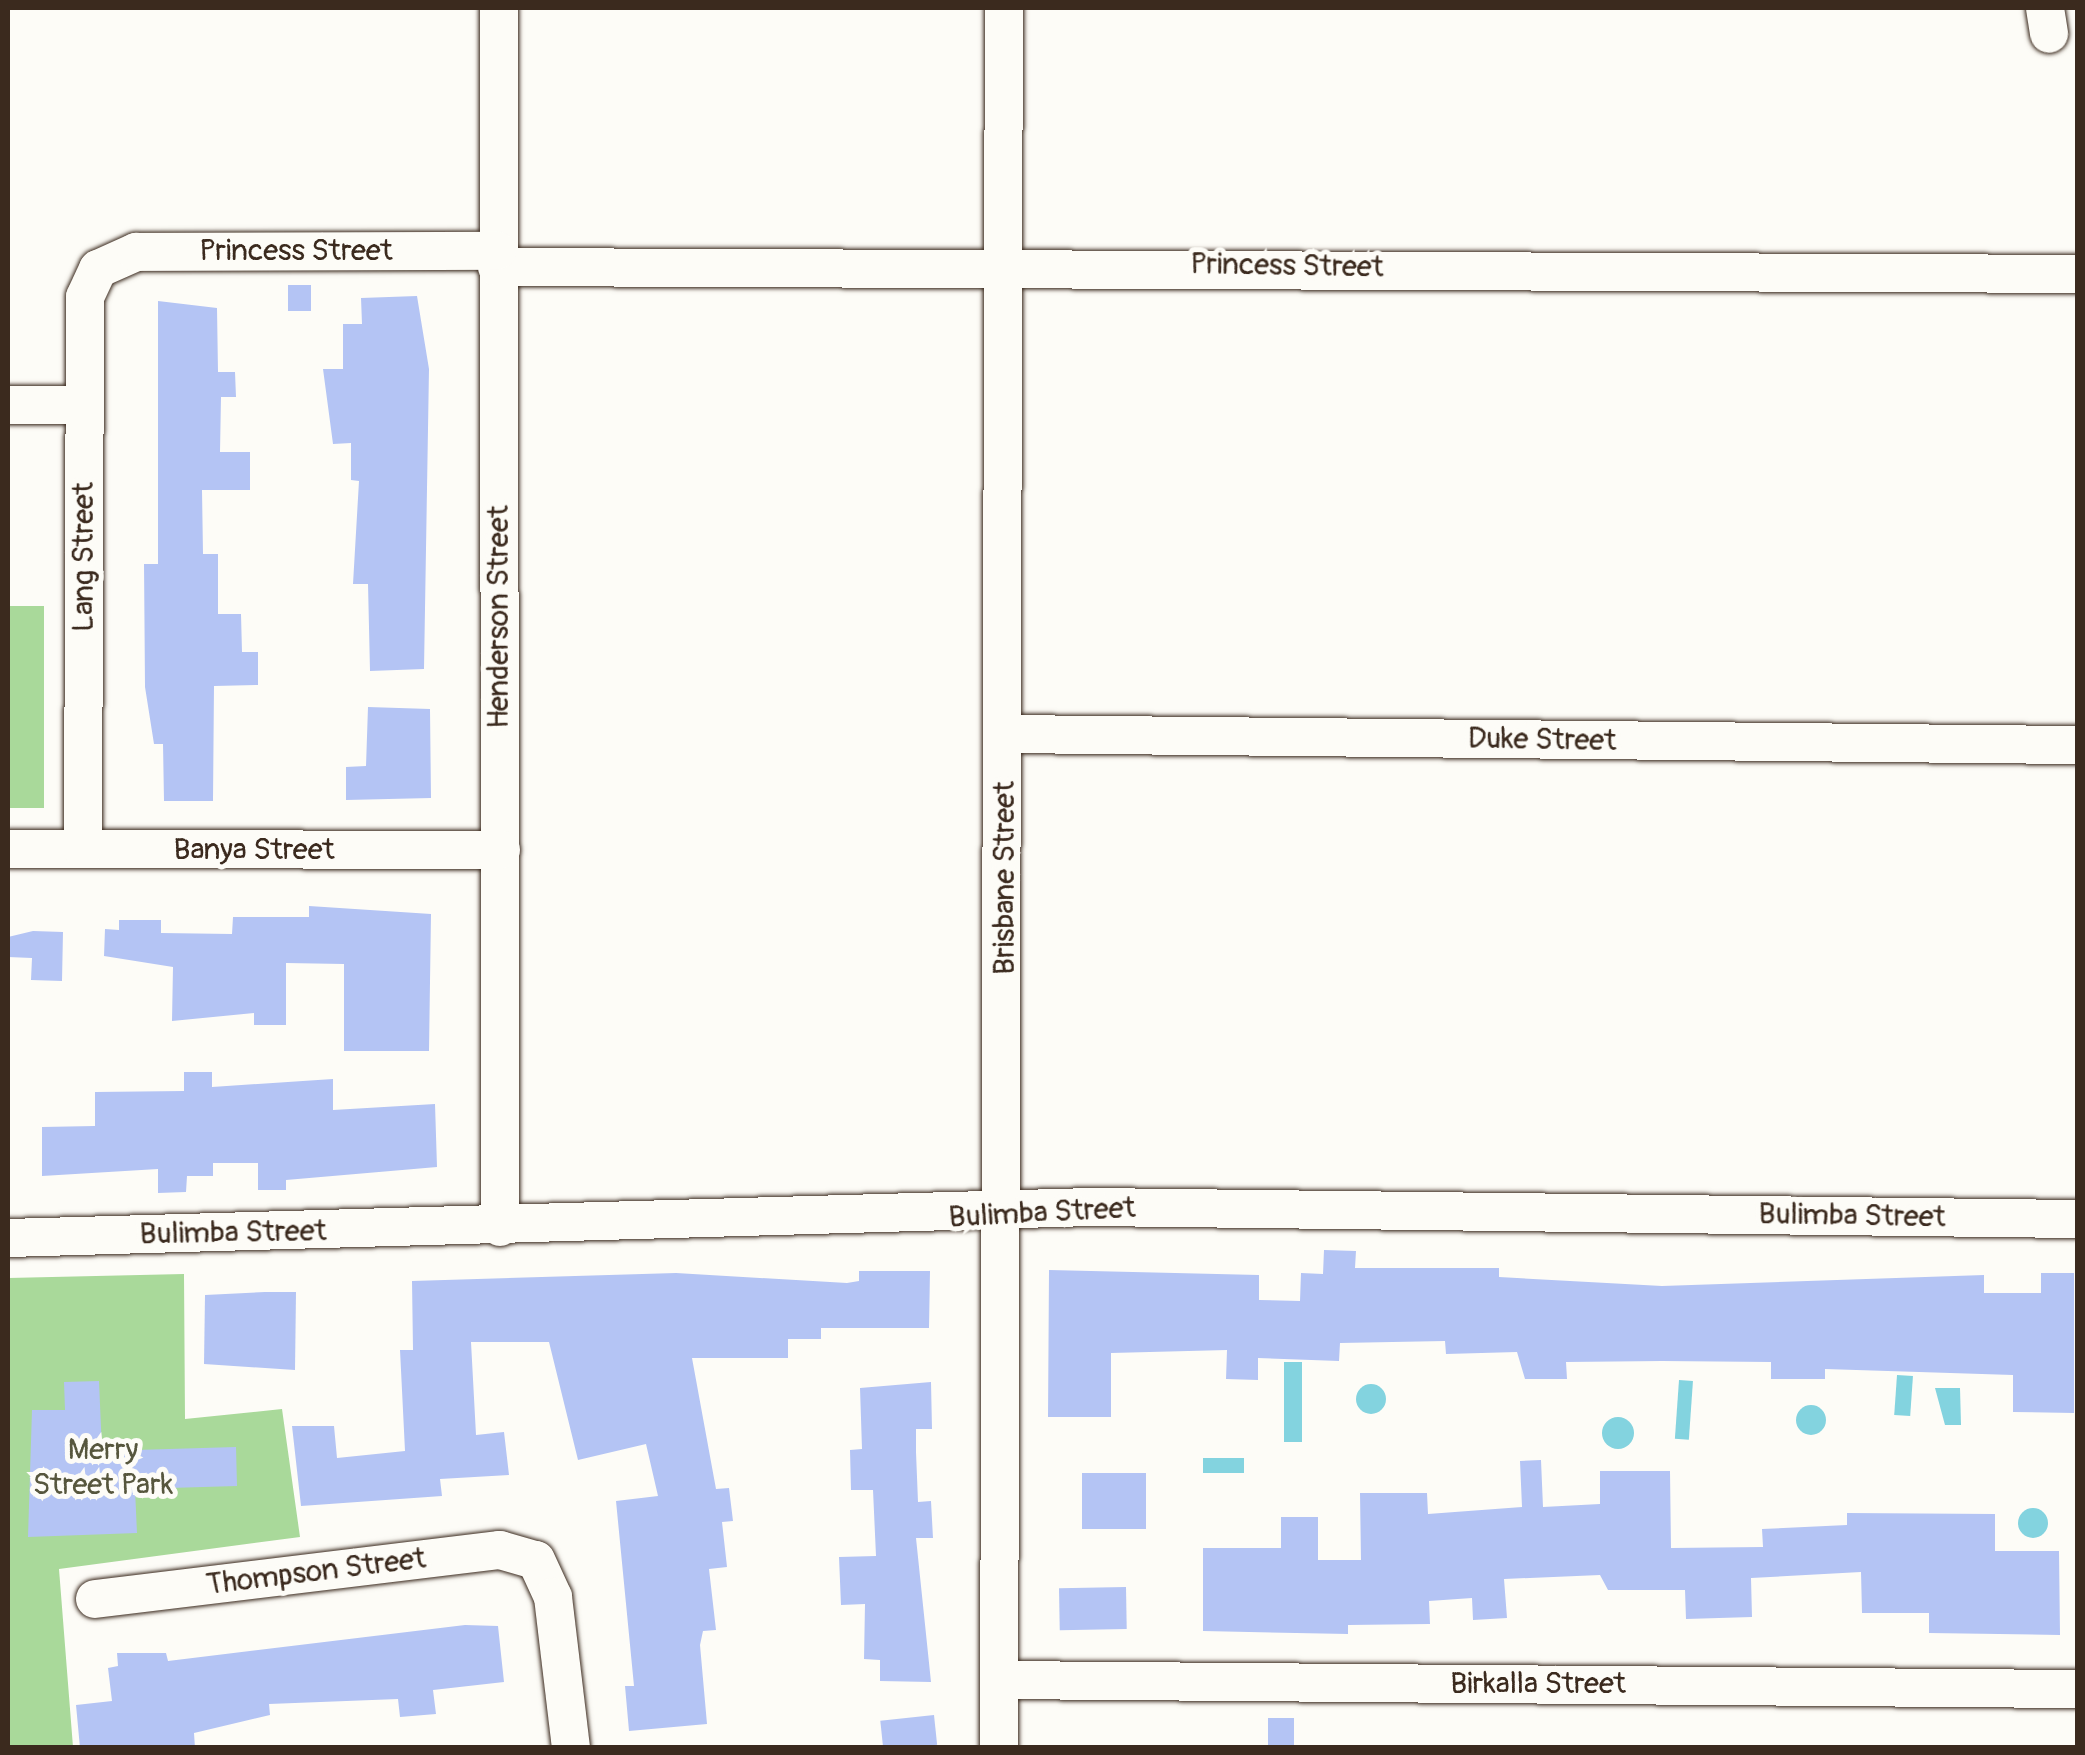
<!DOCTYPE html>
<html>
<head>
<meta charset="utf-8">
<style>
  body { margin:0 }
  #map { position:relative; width:2085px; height:1755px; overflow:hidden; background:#fdfcf7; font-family:Pangolin,sans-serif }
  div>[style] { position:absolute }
  .green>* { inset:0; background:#a9d99a; transform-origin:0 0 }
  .water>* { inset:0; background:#83d3df; transform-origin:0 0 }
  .round { border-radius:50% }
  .building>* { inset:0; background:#b4c4f4; transform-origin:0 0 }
  .roads { filter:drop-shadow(0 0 2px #3b2a1e) drop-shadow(0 0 2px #3b2a1e) }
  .minor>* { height:38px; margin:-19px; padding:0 19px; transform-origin:19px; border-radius:19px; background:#fdfcf7 }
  span { translate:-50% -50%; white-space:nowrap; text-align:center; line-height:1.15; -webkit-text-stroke:10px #fdfcf7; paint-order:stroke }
  .street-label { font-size:30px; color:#3b2a1e }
  .park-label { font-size:30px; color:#56563d }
  .frame { position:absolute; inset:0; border:10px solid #3b2a1e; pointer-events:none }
</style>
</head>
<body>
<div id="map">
  <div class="green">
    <i style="left:8px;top:606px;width:36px;height:202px"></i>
    <i style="clip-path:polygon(184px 1274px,185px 1419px,282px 1409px,300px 1537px,59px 1569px,73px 1747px,8px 1747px,8px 1278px)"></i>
  </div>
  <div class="water">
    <i style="left:1284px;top:1362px;width:18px;height:80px"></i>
    <i style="left:1897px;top:1375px;width:16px;height:40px;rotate:4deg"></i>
    <i style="left:1679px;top:1380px;width:14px;height:59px;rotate:4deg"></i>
    <i class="round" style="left:1356px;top:1384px;width:30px;height:30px"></i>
    <i style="clip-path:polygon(1935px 1388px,1960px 1388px,1961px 1425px,1945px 1425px)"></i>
    <i class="round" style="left:1796px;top:1405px;width:30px;height:30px"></i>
    <i class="round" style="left:1602px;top:1417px;width:32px;height:32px"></i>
    <i style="left:1203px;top:1458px;width:41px;height:15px"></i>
    <i class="round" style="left:2018px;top:1508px;width:30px;height:30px"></i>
  </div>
  <div class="building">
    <i style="left:288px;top:285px;width:23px;height:26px"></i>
    <i style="clip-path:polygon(417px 296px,429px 369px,424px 669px,370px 671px,368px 584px,353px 584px,359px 481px,351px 480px,351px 443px,333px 444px,323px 369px,343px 369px,343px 324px,362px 324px,361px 298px)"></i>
    <i style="clip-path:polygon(158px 301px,217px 308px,218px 372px,235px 372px,236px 397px,221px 397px,220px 452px,250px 452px,250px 490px,202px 490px,203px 554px,218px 554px,218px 614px,241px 614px,242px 652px,258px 652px,258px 685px,214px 686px,213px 801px,164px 801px,163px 744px,154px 744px,145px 687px,144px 564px,158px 564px)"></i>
    <i style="clip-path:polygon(368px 707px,430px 709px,431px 798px,346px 800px,346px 767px,366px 766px)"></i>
    <i style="clip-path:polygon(309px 906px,431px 914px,429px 1051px,344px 1051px,344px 964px,286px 963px,286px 1025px,254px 1025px,254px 1013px,172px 1021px,173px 967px,104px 956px,105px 929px,119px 930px,119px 920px,161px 920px,161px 933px,232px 934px,233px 917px,309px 917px)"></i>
    <i style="clip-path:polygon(33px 931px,63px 932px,62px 981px,31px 980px,32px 958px,8px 957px,8px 937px)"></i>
    <i style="clip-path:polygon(184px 1072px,212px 1072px,212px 1087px,333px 1079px,333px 1110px,435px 1104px,437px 1167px,286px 1180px,286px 1190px,258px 1190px,258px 1163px,213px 1163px,213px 1176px,187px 1176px,186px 1192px,158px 1193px,158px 1169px,42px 1176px,42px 1127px,95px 1126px,95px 1092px,184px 1091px)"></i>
    <i style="clip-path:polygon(1324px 1250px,1356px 1251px,1355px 1268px,1499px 1268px,1499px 1277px,1662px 1286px,1984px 1275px,1984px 1293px,2041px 1293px,2041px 1273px,2074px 1273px,2074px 1413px,2013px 1412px,2013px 1375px,1825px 1369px,1825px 1379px,1771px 1379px,1771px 1362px,1662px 1361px,1566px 1362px,1567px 1379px,1525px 1379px,1517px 1352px,1446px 1354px,1445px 1341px,1340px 1343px,1339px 1361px,1258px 1358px,1258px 1380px,1226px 1379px,1227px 1350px,1111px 1353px,1111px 1417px,1048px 1417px,1049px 1270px,1259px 1275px,1259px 1300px,1300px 1301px,1301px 1273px,1323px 1274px)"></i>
    <i style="clip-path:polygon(859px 1271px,930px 1271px,929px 1328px,821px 1328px,821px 1339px,788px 1339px,788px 1358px,692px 1358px,716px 1489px,729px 1488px,733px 1521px,722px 1522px,727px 1567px,709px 1569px,716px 1630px,703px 1631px,700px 1645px,707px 1724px,629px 1731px,625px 1686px,634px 1686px,616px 1501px,658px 1496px,646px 1444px,578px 1460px,549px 1342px,471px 1342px,476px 1435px,504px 1432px,509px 1475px,440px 1479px,442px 1496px,301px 1506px,292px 1426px,334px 1426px,337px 1458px,405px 1451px,400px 1350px,413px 1350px,412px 1281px,676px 1273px,847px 1283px,859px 1281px)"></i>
    <i style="clip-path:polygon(265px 1292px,296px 1292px,295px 1370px,204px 1364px,205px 1295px)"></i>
    <i style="clip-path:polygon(99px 1381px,102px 1451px,236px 1447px,237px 1486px,135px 1489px,137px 1533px,28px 1537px,32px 1410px,65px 1410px,64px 1382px)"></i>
    <i style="clip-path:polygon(931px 1382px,932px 1429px,916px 1429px,916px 1452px,918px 1502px,931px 1501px,933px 1538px,916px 1538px,931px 1682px,880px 1681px,880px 1660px,864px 1659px,865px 1604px,841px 1605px,839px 1557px,876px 1556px,873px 1490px,851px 1490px,850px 1450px,862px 1449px,860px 1388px)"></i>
    <i style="clip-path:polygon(1541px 1460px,1543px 1507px,1600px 1504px,1600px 1471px,1670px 1471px,1671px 1548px,1763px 1547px,1762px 1529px,1847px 1525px,1847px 1513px,1995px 1514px,1995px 1551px,2059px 1551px,2060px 1635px,1929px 1633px,1929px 1613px,1862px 1613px,1861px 1572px,1751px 1578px,1752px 1617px,1686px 1619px,1685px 1590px,1608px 1590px,1600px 1575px,1504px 1579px,1507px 1618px,1473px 1620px,1472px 1598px,1429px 1601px,1430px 1624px,1348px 1625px,1348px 1634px,1203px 1631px,1203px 1548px,1281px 1548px,1281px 1517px,1318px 1517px,1318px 1560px,1361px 1560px,1360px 1493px,1427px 1493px,1428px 1514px,1522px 1507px,1520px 1461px)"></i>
    <i style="left:1082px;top:1473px;width:64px;height:56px"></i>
    <i style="left:1126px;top:1587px;width:42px;height:67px;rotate:89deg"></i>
    <i style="clip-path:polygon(465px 1625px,498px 1626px,504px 1682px,433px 1690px,436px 1714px,400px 1717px,398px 1699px,269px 1704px,270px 1715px,194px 1733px,195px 1748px,80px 1748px,76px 1705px,112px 1701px,108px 1668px,118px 1666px,117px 1653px,166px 1653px,168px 1661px)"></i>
    <i style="left:934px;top:1715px;width:30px;height:54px;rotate:84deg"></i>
    <i style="left:1268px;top:1718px;width:26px;height:30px"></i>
  </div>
  <div class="roads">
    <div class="minor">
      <i style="left:499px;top:8px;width:1219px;rotate:89.95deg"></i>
      <i style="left:2045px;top:8px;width:26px;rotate:81deg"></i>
      <i style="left:497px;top:267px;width:1581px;rotate:0.25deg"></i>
      <i style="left:8px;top:405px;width:76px"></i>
      <i style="left:1006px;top:734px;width:1072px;rotate:0.59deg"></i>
      <i style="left:8px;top:849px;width:493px;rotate:0.1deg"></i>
      <i style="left:83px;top:849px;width:552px;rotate:-89.79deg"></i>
      <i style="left:85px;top:297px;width:31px;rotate:-65deg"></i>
      <i style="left:98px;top:269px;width:42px;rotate:-24.1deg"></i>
      <i style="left:136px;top:252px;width:361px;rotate:-0.2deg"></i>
      <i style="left:8px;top:1238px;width:1086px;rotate:-1.64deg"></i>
      <i style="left:1094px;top:1207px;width:984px;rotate:0.7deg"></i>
      <i style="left:95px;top:1599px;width:408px;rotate:-6.9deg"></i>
      <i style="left:500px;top:1550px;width:37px;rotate:16deg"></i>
      <i style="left:536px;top:1560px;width:41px;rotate:65.3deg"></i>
      <i style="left:553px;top:1597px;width:152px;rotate:83.2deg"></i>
      <i style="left:999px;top:1680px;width:1079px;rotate:0.48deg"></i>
      <i style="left:999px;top:1748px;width:1740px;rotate:-89.84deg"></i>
    </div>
  </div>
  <div class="street-label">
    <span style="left:296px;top:251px">Princess Street</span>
    <span style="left:1287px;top:266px;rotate:1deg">Princess Street</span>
    <span style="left:84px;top:557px;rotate:-90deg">Lang Street</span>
    <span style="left:499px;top:617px;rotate:-90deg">Henderson Street</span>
    <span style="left:1542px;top:740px;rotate:1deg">Duke Street</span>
    <span style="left:254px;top:850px">Banya Street</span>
    <span style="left:1005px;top:878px;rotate:-90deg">Brisbane Street</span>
    <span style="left:1042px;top:1213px;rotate:-3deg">Bulimba Street</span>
    <span style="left:1852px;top:1216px;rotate:1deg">Bulimba Street</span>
    <span style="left:233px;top:1233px;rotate:-1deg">Bulimba Street</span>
    <span style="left:316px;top:1572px;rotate:-7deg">Thompson Street</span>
    <span style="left:1538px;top:1684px">Birkalla Street</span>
  </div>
  <div class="park-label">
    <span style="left:103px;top:1467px">Merry<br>Street Park</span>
  </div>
  <div class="frame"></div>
</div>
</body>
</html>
